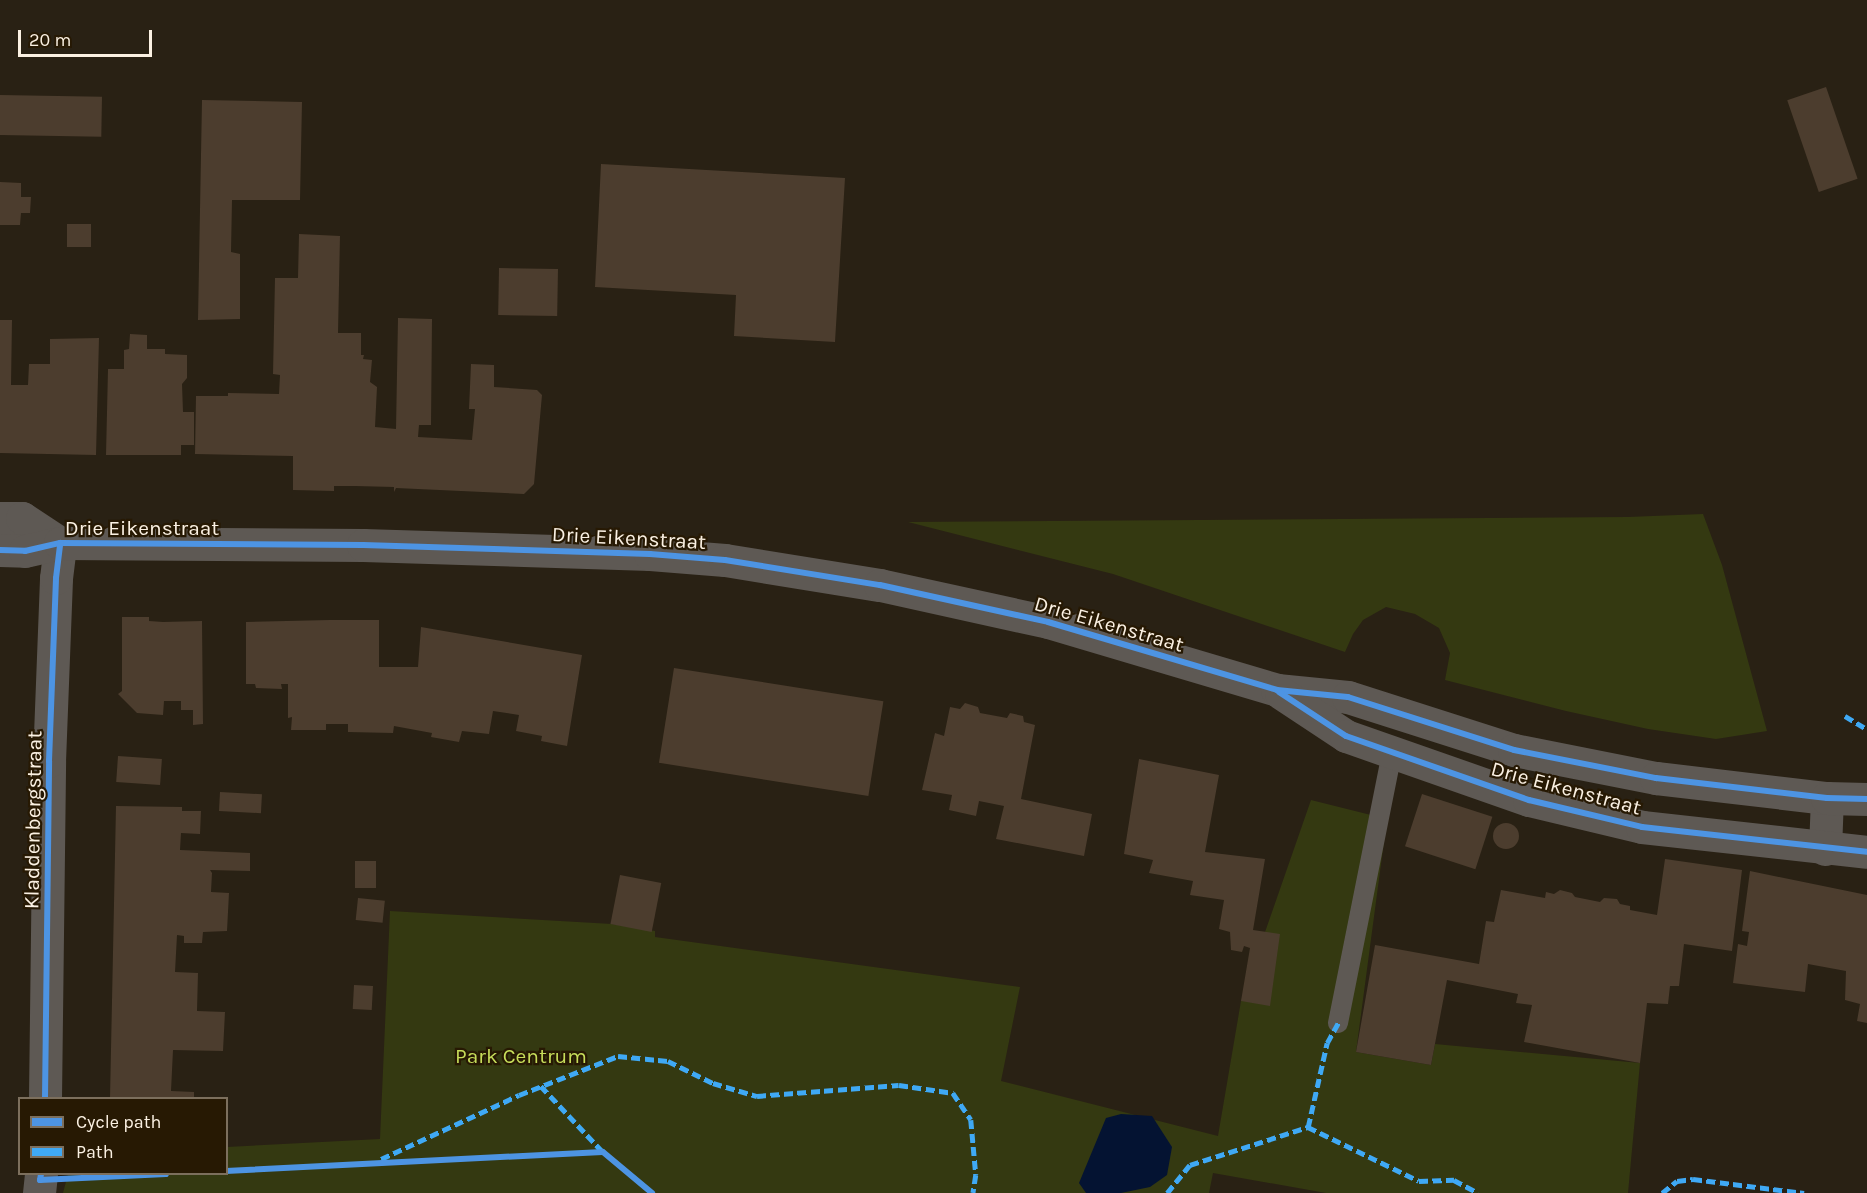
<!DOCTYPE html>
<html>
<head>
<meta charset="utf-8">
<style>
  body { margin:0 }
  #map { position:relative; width:1867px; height:1193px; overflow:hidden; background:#292114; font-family:Karla,sans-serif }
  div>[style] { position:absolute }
  .green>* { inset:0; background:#343911 }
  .water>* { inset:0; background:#041332 }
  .building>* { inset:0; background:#4c3d2e; transform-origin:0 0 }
  .round { border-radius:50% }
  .service>* { height:20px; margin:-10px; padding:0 10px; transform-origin:10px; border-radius:10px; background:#5e5954 }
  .minor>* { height:33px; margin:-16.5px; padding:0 16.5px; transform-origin:16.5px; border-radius:16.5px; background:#5e5954 }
  .tertiary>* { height:33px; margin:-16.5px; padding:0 16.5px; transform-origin:16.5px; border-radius:16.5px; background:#5e5954 }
  .quiet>* { height:4.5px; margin-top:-2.25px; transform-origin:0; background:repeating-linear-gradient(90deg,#3fa9f5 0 9px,transparent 0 13.5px) }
  .cycleway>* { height:6px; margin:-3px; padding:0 3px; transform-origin:3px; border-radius:3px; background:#4d94e3 }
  span { translate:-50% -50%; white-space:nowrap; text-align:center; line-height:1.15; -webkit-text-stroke:4.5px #271903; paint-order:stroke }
  .street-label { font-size:21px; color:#fbf1e3 }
  .park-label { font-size:21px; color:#c7dd5a }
  .legend { position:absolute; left:18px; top:1097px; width:210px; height:78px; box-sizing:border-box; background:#271903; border:2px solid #7c6f5d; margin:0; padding:8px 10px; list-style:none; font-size:18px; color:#fbf1e3 }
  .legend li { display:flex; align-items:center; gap:12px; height:30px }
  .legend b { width:30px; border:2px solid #7c6f5d }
  .scale { position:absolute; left:18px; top:30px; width:134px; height:27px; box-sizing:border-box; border:3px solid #fbf1e3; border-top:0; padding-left:8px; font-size:18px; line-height:21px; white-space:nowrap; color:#fbf1e3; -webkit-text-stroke:4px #271903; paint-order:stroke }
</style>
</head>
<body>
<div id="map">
  <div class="green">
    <i style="clip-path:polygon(1703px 514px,1722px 565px,1767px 731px,1716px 739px,1648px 729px,1566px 711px,1445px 680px,1450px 653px,1439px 628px,1415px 614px,1386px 607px,1363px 620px,1353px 634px,1345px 652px,1113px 574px,908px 522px,1628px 517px)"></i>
    <i style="clip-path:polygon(1311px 800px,1387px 819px,1356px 1052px,1431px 1065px,1435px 1044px,1640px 1063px,1628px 1193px,1326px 1193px,1213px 1173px,1209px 1193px,63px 1193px,68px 1174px,226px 1174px,227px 1147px,380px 1139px,390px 911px,612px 924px,655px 931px,655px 937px,1020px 987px,1001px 1081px,1218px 1136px,1241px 1001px)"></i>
  </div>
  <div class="water">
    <i style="clip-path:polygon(1121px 1114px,1152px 1116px,1172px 1147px,1167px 1175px,1150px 1187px,1121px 1193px,1086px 1193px,1079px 1183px,1106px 1118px)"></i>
  </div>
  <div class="building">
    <i style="left:1826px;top:87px;width:97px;height:41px;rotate:71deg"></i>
    <i style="left:0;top:95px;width:102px;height:40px;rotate:1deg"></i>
    <i style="clip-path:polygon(202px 100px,302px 102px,300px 200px,232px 200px,231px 252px,240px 254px,240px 319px,198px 320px)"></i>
    <i style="clip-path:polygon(601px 164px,845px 178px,835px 342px,734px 336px,736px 295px,595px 287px)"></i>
    <i style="clip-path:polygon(0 182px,21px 183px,21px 197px,31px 197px,30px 213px,21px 213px,20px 225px,0 225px)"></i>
    <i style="left:67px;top:224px;width:24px;height:23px"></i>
    <i style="clip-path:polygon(299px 234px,340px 236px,338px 333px,361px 333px,361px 355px,364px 355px,363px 359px,372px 360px,370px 382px,377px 387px,375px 427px,396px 429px,398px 318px,432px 319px,431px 425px,419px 425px,418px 437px,472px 440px,475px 409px,469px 409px,471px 364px,494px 365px,494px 387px,537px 390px,542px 395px,534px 484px,524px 494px,396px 488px,394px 492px,394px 487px,355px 486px,334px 486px,334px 491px,293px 490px,293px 456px,195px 454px,196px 396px,228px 396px,228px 393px,279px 394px,280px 375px,273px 374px,275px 278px,298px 278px)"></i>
    <i style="left:499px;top:268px;width:59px;height:47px;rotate:1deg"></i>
    <i style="clip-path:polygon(0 320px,12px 320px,11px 385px,28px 385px,29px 364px,50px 364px,50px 339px,99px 338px,96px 455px,0 453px)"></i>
    <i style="clip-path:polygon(130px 334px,147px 335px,147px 349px,165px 349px,165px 354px,187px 355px,187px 378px,182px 384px,183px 412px,194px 412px,194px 445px,181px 445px,181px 455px,106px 455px,108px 369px,124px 369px,124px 350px,129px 349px)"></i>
    <i style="clip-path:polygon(122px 617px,149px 617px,149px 621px,163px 622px,202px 621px,203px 724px,193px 725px,193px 710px,181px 710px,181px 701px,164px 701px,163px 715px,137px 713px,118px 694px,122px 691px)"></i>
    <i style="clip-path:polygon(330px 620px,379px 620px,379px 667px,418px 667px,421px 627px,582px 655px,567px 746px,541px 741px,542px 736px,516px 731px,519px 715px,493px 711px,489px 734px,462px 731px,459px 742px,431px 737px,432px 733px,394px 726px,393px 733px,348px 732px,348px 724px,326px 724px,326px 730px,291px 730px,292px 717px,288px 718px,288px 684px,281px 684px,282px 689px,256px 688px,255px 684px,246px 684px,246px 622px)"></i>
    <i style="left:674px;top:668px;width:212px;height:96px;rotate:9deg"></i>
    <i style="clip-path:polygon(965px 703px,978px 707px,980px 713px,1007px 718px,1010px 713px,1023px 716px,1024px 722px,1035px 725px,1021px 799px,1092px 814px,1084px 856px,996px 839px,1004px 806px,979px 801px,976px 816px,949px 810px,952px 795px,922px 790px,935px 733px,944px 736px,950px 707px,960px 709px)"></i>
    <i style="left:118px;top:756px;width:44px;height:26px;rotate:4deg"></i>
    <i style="clip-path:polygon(1139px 759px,1219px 775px,1205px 852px,1265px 859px,1253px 930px,1280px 934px,1270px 1006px,1241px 1001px,1250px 948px,1244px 946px,1242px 952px,1231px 950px,1230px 932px,1219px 929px,1224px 900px,1190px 895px,1193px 881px,1149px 873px,1153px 860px,1124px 854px)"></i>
    <i style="left:220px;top:792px;width:42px;height:19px;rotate:3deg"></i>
    <i style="left:1422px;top:794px;width:74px;height:55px;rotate:18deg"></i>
    <i style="clip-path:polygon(116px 806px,182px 807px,182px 811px,201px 811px,200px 834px,181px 833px,180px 850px,250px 853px,250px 871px,210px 870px,212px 873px,211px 892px,229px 893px,227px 931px,203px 932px,202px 943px,184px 943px,184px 936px,177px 935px,175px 972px,198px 973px,197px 1011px,225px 1012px,223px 1051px,173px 1050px,171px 1091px,194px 1092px,194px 1098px,110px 1098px)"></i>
    <i class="round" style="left:1493px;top:823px;width:26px;height:26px"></i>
    <i style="clip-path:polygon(1665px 859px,1742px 870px,1732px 951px,1684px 944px,1679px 986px,1670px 986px,1668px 1004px,1647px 1003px,1640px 1063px,1524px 1042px,1532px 1005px,1516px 1003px,1518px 994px,1447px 980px,1431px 1065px,1356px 1052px,1375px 945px,1479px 964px,1486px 921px,1494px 922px,1501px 890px,1545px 898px,1546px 892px,1554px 894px,1560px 890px,1572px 893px,1575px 897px,1600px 902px,1604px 898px,1617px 899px,1620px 904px,1630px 906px,1630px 910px,1657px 915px)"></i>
    <i style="left:355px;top:861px;width:21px;height:27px"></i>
    <i style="clip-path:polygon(1750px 871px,1867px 895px,1867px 1023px,1857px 1021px,1860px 1004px,1845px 1000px,1846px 971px,1808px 964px,1805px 992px,1733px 983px,1738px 944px,1747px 946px,1749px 932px,1742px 931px)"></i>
    <i style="left:620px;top:875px;width:42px;height:50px;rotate:11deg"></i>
    <i style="left:358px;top:898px;width:27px;height:22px;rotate:6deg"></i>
    <i style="left:354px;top:985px;width:19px;height:24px;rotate:3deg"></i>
  </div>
  <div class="service">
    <i style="left:1338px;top:1023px;width:276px;rotate:-78.7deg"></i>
  </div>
  <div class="minor">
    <i style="left:1825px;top:849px;width:51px;rotate:-87.8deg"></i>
    <i style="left:45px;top:1098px;width:337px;rotate:-89.3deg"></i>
    <i style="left:49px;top:761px;width:183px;rotate:-87.8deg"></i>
    <i style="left:56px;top:578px;width:35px;rotate:-83deg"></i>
    <i style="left:39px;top:1193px;width:19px;rotate:-84deg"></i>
  </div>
  <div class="tertiary">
    <i style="left:0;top:518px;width:22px"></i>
    <i style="left:22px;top:518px;width:45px;rotate:33.3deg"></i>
    <i style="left:0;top:550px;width:25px;rotate:2deg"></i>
    <i style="left:25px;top:551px;width:36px;rotate:-13deg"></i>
    <i style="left:60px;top:543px;width:303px;rotate:0.4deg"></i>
    <i style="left:363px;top:545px;width:287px;rotate:1.8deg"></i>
    <i style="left:650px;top:554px;width:75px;rotate:4.6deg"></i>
    <i style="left:725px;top:560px;width:157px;rotate:9.2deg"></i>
    <i style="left:880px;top:585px;width:172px;rotate:12.4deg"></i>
    <i style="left:1048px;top:622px;width:239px;rotate:16.5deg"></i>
    <i style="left:1277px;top:690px;width:71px;rotate:5.6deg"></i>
    <i style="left:1348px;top:697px;width:174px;rotate:17.7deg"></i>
    <i style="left:1514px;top:750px;width:145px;rotate:11.2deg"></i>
    <i style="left:1656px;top:778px;width:172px;rotate:6.7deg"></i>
    <i style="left:1827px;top:798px;width:40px;rotate:1.4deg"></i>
    <i style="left:1281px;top:693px;width:78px;rotate:33.5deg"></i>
    <i style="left:1346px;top:736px;width:194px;rotate:19.3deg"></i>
    <i style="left:1529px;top:800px;width:116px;rotate:13.4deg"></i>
    <i style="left:1642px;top:827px;width:226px;rotate:6.3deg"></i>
  </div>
  <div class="quiet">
    <i style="left:1845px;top:716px;width:26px;rotate:31deg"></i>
    <i style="left:541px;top:1086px;width:91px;rotate:46.8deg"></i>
    <i style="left:1308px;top:1127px;width:86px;rotate:-77.3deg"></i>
    <i style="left:1327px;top:1043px;width:23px;rotate:-61deg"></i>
    <i style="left:381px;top:1159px;width:152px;rotate:-24.9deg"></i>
    <i style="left:519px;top:1095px;width:106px;rotate:-21.5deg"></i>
    <i style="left:618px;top:1056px;width:50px;rotate:5.7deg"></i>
    <i style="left:668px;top:1061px;width:50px;rotate:26.1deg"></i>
    <i style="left:713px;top:1083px;width:46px;rotate:16.5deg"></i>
    <i style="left:757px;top:1096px;width:142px;rotate:-4.4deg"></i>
    <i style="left:899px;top:1085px;width:55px;rotate:8.4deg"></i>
    <i style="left:953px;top:1093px;width:32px;rotate:56deg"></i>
    <i style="left:971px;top:1120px;width:55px;rotate:84.8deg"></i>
    <i style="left:976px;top:1175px;width:18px;rotate:99deg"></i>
    <i style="left:1167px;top:1193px;width:36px;rotate:-51deg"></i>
    <i style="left:1190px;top:1165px;width:124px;rotate:-17.9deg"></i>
    <i style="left:1308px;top:1127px;width:123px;rotate:25.9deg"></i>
    <i style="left:1419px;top:1181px;width:35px;rotate:-2deg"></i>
    <i style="left:1454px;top:1180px;width:27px;rotate:28deg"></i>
    <i style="left:1662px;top:1193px;width:19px;rotate:-39deg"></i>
    <i style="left:1677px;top:1181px;width:16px;rotate:-7deg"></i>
    <i style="left:1693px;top:1179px;width:112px;rotate:7.2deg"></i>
  </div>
  <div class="cycleway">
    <i style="left:0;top:550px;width:25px;rotate:2deg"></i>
    <i style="left:25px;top:551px;width:36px;rotate:-13deg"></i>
    <i style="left:60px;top:543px;width:303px;rotate:0.4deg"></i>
    <i style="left:363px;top:545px;width:287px;rotate:1.8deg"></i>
    <i style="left:650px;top:554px;width:75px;rotate:4.6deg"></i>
    <i style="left:725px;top:560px;width:157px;rotate:9.2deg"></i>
    <i style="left:880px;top:585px;width:172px;rotate:12.4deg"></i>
    <i style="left:1048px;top:622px;width:239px;rotate:16.5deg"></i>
    <i style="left:1277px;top:690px;width:71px;rotate:5.6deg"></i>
    <i style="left:1348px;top:697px;width:174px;rotate:17.7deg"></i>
    <i style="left:1514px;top:750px;width:145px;rotate:11.2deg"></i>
    <i style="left:1656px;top:778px;width:172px;rotate:6.7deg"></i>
    <i style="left:1827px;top:798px;width:40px;rotate:1.4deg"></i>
    <i style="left:1279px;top:692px;width:80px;rotate:33.3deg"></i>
    <i style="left:1346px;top:736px;width:194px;rotate:19.3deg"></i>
    <i style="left:1529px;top:800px;width:116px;rotate:13.4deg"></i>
    <i style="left:1642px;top:827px;width:226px;rotate:6.3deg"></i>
    <i style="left:45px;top:1098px;width:337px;rotate:-89.3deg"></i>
    <i style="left:49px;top:761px;width:183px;rotate:-87.8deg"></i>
    <i style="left:56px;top:578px;width:35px;rotate:-83deg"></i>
    <i style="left:226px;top:1171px;width:377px;rotate:-2.9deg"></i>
    <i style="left:603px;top:1152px;width:64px;rotate:39.9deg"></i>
    <i style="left:41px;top:1174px;width:6px;rotate:99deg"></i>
    <i style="left:40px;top:1180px;width:126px;rotate:-2.7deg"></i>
  </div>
  <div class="street-label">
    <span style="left:142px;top:528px">Drie Eikenstraat</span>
    <span style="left:629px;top:538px;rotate:3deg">Drie Eikenstraat</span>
    <span style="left:1109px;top:624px;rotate:16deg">Drie Eikenstraat</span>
    <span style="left:1566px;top:788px;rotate:15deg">Drie Eikenstraat</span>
    <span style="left:33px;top:820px;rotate:-89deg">Kladdenbergstraat</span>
  </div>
  <div class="park-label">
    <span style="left:521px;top:1056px">Park Centrum</span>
  </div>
  <ul class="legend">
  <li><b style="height:8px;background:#4d94e3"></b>Cycle path</li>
  <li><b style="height:8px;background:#3fa9f5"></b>Path</li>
  </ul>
  <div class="scale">20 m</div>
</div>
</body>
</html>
